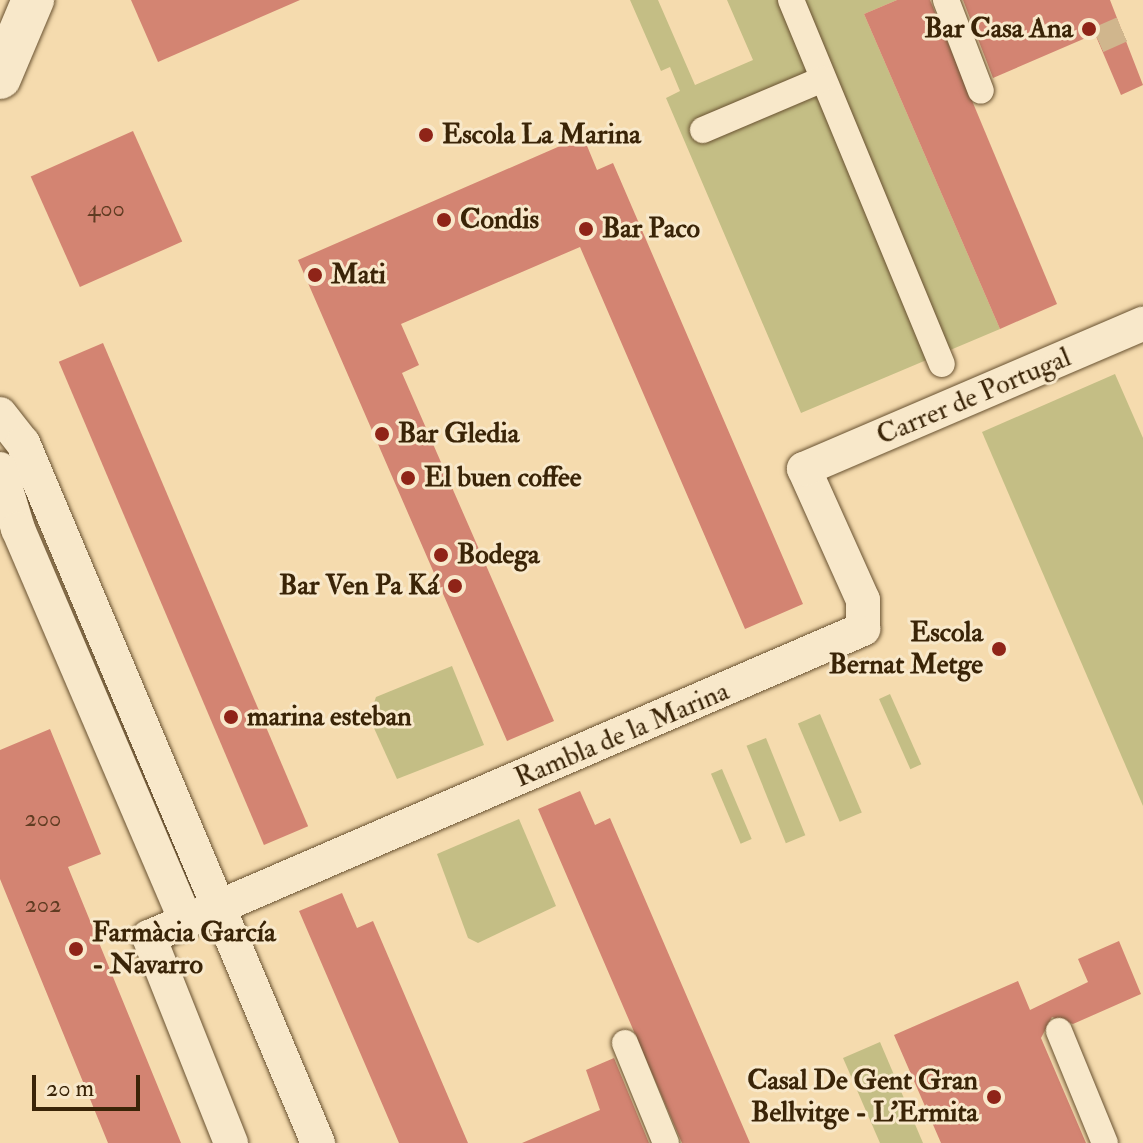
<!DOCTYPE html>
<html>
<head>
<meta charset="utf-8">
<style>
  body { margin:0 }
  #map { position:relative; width:1143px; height:1143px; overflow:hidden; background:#f5dbae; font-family:"IM FELL Double Pica",serif }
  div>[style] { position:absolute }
  .green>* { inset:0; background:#c4be85; transform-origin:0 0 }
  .building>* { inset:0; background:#d38472; transform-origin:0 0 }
  .pedestrian-tunnel>* { height:26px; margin-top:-13px; transform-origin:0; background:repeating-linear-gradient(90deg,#d0b68d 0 26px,transparent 0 39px) }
  .roads { filter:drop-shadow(0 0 2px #695231) drop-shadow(0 0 2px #695231) }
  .pedestrian>* { height:26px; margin:-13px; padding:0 13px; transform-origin:13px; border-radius:13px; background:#f8e8ca }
  .minor>* { height:34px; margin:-17px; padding:0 17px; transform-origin:17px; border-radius:17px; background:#f8e8ca }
  .tertiary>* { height:42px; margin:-21px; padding:0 21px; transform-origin:21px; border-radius:21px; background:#f8e8ca }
  .dots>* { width:22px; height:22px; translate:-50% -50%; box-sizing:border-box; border:4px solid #f8e8ca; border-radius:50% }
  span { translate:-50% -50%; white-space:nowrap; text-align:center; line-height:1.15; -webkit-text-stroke:6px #f8e8ca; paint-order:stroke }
  .number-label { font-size:24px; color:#603c22 }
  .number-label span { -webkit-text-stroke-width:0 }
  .poi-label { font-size:28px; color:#3a2407; font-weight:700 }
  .right { translate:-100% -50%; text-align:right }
  .left { translate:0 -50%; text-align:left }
  .street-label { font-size:28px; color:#3a2407 }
  .scale { position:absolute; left:32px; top:1075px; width:108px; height:36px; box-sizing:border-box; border:4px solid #3a2407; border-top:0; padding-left:10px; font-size:24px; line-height:28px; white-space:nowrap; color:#3a2407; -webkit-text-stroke:6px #f8e8ca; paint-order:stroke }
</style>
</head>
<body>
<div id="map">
  <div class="green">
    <i style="clip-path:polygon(630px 0,658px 0,695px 85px,753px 60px,727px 0,897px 0,864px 14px,1000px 329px,801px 413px,666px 98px,680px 91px,670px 67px,661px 71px)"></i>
    <i style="clip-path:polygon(1115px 374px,1143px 438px,1143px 806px,982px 432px)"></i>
    <i style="clip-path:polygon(452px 666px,484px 745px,397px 779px,369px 717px,376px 697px)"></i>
    <i style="left:890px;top:694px;width:77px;height:12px;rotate:66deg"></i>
    <i style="left:820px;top:714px;width:107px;height:24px;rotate:67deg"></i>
    <i style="left:766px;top:738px;width:105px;height:21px;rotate:68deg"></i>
    <i style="left:722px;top:769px;width:76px;height:12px;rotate:67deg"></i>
    <i style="clip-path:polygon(519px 819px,556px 906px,478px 943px,468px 938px,437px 854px)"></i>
    <i style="clip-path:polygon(880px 1042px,923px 1143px,880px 1143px,843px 1058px)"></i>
  </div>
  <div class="building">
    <i style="clip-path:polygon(131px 0,300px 0,158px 62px)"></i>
    <i style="clip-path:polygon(897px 0,930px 0,1057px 304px,1000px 329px,864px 14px)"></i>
    <i style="clip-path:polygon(963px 0,1110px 0,1143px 85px,1121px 95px,1095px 34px,993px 78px)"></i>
    <i style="left:133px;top:131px;width:121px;height:112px;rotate:66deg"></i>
    <i style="clip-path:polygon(583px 136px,597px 170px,613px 163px,803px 604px,745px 629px,580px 247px,401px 324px,419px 365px,402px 373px,554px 721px,507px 741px,298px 260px)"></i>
    <i style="left:103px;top:343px;width:525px;height:48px;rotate:67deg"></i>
    <i style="clip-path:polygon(50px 729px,101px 854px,68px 867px,181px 1143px,108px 1143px,0 879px,0 750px)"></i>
    <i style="clip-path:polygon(580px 791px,595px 825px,610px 818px,750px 1143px,682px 1143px,538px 809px)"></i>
    <i style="clip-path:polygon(342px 893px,357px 928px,373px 921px,468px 1143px,399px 1143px,299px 911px)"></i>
    <i style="clip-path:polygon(1119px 941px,1141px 994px,1073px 1024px,1052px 1017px,1041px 1038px,1086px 1143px,941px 1143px,894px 1035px,1018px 981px,1030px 1010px,1088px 982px,1078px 959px)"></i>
    <i style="clip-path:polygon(614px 1058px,649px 1143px,522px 1143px,600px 1110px,586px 1070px)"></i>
  </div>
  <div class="pedestrian-tunnel">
    <i style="left:1098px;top:40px;width:27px;rotate:-24deg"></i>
  </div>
  <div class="roads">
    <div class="pedestrian">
      <i style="left:791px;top:0;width:394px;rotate:67.5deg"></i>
      <i style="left:946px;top:0;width:97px;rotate:69deg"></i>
      <i style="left:703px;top:130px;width:130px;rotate:-23deg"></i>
      <i style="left:1059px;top:1031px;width:121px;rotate:67.7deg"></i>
      <i style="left:625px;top:1043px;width:108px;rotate:67.7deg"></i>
    </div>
    <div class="minor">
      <i style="left:0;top:414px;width:37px;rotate:52deg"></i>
      <i style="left:23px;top:443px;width:760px;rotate:67.15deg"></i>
      <i style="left:0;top:469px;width:63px;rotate:73.3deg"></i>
      <i style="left:18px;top:529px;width:426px;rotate:66.8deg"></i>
      <i style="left:231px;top:1143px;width:222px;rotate:-111.7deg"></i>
      <i style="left:149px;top:937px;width:778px;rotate:-23.33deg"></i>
      <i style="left:863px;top:629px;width:29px;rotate:-90deg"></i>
      <i style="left:863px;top:600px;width:144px;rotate:-114.2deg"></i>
      <i style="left:804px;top:469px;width:369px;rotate:-23.2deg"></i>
    </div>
    <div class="tertiary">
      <i style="left:0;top:78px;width:85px;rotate:-67.1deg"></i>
    </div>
  </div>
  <div class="dots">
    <i style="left:1089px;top:29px;background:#8f2418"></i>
    <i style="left:426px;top:135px;background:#8f2418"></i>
    <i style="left:444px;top:220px;background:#8f2418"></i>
    <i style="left:586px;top:229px;background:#8f2418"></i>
    <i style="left:315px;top:275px;background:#8f2418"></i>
    <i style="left:382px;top:434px;background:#8f2418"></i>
    <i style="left:408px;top:478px;background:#8f2418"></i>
    <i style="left:441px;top:555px;background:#8f2418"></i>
    <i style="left:455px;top:586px;background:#8f2418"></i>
    <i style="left:999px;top:649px;background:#8f2418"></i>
    <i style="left:231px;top:717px;background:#8f2418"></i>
    <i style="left:76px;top:949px;background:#8f2418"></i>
    <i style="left:994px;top:1097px;background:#8f2418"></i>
  </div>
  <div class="number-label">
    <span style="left:106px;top:209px">400</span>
    <span style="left:43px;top:819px">200</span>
    <span style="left:43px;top:905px">202</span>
  </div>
  <div class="poi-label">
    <span class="right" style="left:1073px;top:29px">Bar Casa Ana</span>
    <span class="left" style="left:442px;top:135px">Escola La Marina</span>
    <span class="left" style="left:460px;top:220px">Condis</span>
    <span class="left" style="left:602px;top:229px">Bar Paco</span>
    <span class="left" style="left:331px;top:275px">Mati</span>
    <span class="left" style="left:398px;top:434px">Bar Gledia</span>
    <span class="left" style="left:424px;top:478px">El buen coffee</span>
    <span class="left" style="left:457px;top:555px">Bodega</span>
    <span class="right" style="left:439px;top:586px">Bar Ven Pa Ká</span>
    <span class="right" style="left:983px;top:649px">Escola<br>Bernat Metge</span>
    <span class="left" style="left:247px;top:717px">marina esteban</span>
    <span class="left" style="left:92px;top:949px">Farmàcia García<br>- Navarro</span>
    <span class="right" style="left:978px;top:1097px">Casal De Gent Gran<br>Bellvitge - L'Ermita</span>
  </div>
  <div class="street-label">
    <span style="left:974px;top:397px;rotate:-23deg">Carrer de Portugal</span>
    <span style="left:622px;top:735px;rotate:-23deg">Rambla de la Marina</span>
  </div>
  <div class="scale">20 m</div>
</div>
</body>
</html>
